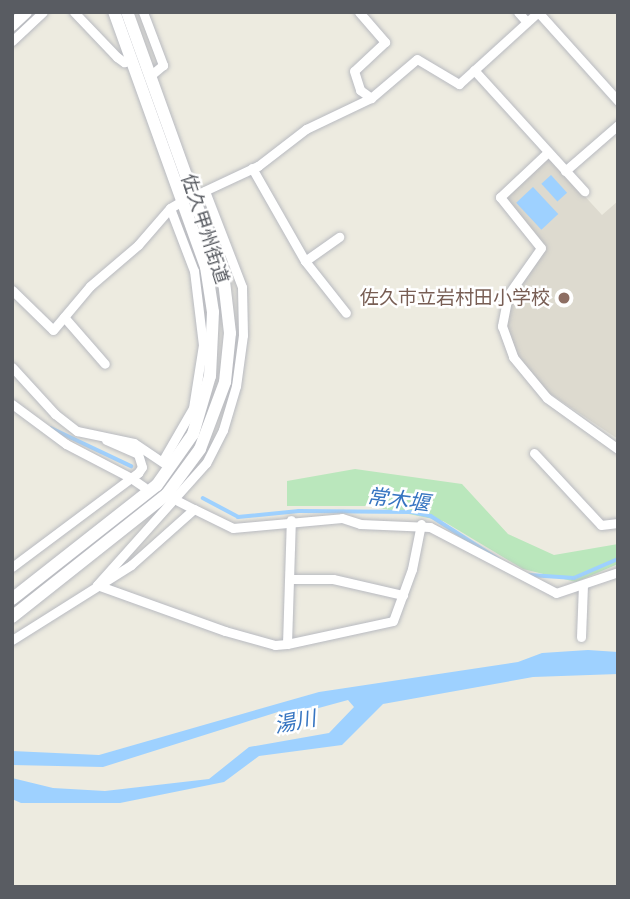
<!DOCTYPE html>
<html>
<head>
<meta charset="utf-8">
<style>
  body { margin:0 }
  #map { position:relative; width:630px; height:899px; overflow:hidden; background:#edebe0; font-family:Figtree,"Noto Sans JP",sans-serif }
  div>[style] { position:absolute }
  .education>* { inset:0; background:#dddacf }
  .green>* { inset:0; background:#bae7bc }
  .water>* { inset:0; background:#9ed1ff; transform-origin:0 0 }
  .stream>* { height:3.5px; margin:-1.75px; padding:0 1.75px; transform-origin:1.75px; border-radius:1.75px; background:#9ed1ff }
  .roads { filter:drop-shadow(0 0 2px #b8bac0) drop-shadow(0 0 2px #b8bac0) }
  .street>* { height:9px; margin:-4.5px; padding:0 4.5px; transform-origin:4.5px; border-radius:4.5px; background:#fff }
  .secondary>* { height:12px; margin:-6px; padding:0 6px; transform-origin:6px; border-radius:6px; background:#fff }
  .dots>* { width:19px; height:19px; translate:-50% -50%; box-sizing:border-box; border:4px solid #fff; border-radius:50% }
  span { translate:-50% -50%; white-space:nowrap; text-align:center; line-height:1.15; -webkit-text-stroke:5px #fff; paint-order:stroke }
  .street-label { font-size:19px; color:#595c62 }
  .education-label { font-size:19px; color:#785e54 }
  .right { translate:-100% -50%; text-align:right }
  .water-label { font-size:21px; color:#3775c1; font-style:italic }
  .frame { position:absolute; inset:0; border:14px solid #595c62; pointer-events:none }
</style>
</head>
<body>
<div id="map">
  <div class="education">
    <i style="clip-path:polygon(549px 157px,602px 215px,618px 201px,618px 439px,546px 391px,515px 354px,505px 324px,505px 309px,515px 288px,546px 246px,505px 198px)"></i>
  </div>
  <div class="green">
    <i style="clip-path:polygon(355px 469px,462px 484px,508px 534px,554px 555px,618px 544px,618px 564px,576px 582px,523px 569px,443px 521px,370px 506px,287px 506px,287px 481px)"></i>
  </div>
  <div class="water">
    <i style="left:551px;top:175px;width:24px;height:13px;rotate:48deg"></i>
    <i style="left:533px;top:187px;width:37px;height:23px;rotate:47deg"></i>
    <i style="clip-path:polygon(588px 650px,618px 652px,618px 674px,533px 677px,383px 704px,342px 745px,259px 756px,224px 782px,120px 803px,21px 803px,12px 799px,12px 778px,53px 788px,105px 791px,209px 779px,249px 747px,329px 733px,354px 707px,348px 700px,282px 718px,281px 711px,103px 767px,12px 765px,12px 751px,99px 755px,319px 692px,518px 662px,542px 653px)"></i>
  </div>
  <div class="stream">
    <i style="left:51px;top:428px;width:89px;rotate:25.4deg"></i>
    <i style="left:203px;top:498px;width:40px;rotate:28deg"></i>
    <i style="left:238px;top:517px;width:61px;rotate:-5.6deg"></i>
    <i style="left:299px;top:511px;width:113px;rotate:0.5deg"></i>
    <i style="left:412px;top:512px;width:19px;rotate:12deg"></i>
    <i style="left:431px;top:516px;width:80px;rotate:32.7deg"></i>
    <i style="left:530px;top:575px;width:44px;rotate:3.9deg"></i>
    <i style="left:574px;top:578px;width:48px;rotate:-23.4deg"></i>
  </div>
  <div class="roads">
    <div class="street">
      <i style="left:74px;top:12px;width:62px;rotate:46.3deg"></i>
      <i style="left:117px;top:57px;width:9px;rotate:36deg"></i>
      <i style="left:124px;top:62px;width:7px;rotate:-16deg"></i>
      <i style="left:143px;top:12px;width:57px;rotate:69.3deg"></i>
      <i style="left:163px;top:65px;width:16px;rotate:140deg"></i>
      <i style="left:359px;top:12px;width:40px;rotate:49deg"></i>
      <i style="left:385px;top:42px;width:42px;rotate:136.9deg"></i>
      <i style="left:354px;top:71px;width:20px;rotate:72deg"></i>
      <i style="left:360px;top:90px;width:14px;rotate:36deg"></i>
      <i style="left:518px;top:12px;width:13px;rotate:48deg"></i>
      <i style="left:538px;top:12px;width:120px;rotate:48deg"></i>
      <i style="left:12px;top:41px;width:42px;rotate:-43.1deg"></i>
      <i style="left:474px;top:70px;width:164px;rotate:47.7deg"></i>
      <i style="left:548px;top:152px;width:66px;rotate:136.8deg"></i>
      <i style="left:500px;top:197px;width:65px;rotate:51.2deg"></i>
      <i style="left:541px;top:248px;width:57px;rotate:125.1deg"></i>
      <i style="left:508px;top:295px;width:32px;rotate:101deg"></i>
      <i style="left:502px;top:326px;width:33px;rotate:70deg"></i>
      <i style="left:513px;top:357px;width:53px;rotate:50.3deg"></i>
      <i style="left:547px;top:398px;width:87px;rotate:35.7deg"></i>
      <i style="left:252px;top:168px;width:107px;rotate:60.3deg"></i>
      <i style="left:305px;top:261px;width:66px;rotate:51.7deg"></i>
      <i style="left:565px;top:171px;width:70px;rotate:-41deg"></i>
      <i style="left:205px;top:191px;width:103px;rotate:68.9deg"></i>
      <i style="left:242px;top:287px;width:48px;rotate:88.8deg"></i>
      <i style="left:243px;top:335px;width:51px;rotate:97.8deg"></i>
      <i style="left:236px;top:386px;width:46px;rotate:106.5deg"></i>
      <i style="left:223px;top:430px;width:37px;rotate:117deg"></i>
      <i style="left:206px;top:463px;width:164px;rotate:131.8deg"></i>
      <i style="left:97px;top:585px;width:136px;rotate:19.8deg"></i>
      <i style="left:225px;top:631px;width:52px;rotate:15.6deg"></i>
      <i style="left:275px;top:645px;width:12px;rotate:-5deg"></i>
      <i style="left:287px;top:644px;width:108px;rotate:-12.2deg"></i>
      <i style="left:393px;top:621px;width:55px;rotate:-69.9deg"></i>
      <i style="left:412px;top:569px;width:46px;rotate:-78.7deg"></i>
      <i style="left:200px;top:193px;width:64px;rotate:-25deg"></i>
      <i style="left:258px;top:166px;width:61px;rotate:-37.6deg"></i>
      <i style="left:306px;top:129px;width:72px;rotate:-25.5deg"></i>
      <i style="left:371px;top:98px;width:60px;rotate:-40.3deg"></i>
      <i style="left:417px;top:59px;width:49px;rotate:30.8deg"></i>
      <i style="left:459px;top:84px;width:107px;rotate:-42.3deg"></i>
      <i style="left:305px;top:261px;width:42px;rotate:-35.2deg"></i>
      <i style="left:12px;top:290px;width:57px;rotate:44.3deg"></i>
      <i style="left:53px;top:330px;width:57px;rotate:-49.9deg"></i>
      <i style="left:90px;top:286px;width:63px;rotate:-40.5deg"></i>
      <i style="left:138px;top:245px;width:49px;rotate:-49.1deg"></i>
      <i style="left:170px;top:208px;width:20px;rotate:-30deg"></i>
      <i style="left:64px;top:317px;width:62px;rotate:48.9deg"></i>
      <i style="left:12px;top:367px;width:64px;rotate:47.5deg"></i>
      <i style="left:55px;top:414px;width:28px;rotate:38deg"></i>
      <i style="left:77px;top:431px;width:58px;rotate:11.9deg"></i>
      <i style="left:134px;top:443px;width:36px;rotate:34deg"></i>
      <i style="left:12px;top:404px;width:67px;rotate:36.5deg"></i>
      <i style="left:66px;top:444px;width:73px;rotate:27.6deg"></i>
      <i style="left:131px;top:478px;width:9px;rotate:-36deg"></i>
      <i style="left:138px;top:473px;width:7px;rotate:-56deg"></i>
      <i style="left:142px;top:467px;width:14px;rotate:-107deg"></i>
      <i style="left:138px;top:454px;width:35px;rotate:-156deg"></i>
      <i style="left:534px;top:453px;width:98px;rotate:47.1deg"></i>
      <i style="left:601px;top:525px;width:17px;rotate:-7deg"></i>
      <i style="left:163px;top:460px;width:60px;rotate:-60deg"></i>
      <i style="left:193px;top:408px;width:64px;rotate:-81deg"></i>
      <i style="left:203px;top:345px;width:75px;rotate:-96.9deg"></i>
      <i style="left:194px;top:271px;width:67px;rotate:-110.9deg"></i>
      <i style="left:178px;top:501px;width:18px;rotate:27deg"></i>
      <i style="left:12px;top:567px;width:149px;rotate:-36.8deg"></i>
      <i style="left:131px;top:478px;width:16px;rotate:35deg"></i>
      <i style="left:290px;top:579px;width:43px"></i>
      <i style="left:333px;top:579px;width:72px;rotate:12.9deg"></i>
      <i style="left:581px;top:637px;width:51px;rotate:-87.8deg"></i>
      <i style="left:12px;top:640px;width:141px;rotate:-32.2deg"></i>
      <i style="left:131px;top:565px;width:84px;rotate:-41.6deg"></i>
      <i style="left:194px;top:509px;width:43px;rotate:26deg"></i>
      <i style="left:233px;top:528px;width:109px;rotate:-5.2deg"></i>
      <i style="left:342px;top:518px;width:19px;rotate:18deg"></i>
      <i style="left:360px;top:524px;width:70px;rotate:2.5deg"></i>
      <i style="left:430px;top:527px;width:142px;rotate:27.6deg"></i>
      <i style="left:556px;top:593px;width:65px;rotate:-18.7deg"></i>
      <i style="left:287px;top:644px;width:124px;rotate:-88.2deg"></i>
    </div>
    <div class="secondary">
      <i style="left:12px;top:25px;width:19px;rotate:-43deg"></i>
      <i style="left:12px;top:599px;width:184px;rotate:-38.2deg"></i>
      <i style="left:157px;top:485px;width:62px;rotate:-54.8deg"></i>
      <i style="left:193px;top:434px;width:60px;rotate:-73.7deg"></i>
      <i style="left:210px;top:376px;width:64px;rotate:-87.3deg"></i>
      <i style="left:213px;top:312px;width:46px;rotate:-98.8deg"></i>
      <i style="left:206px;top:267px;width:271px;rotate:-109.8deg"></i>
      <i style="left:12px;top:617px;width:198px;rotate:-38.4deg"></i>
      <i style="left:167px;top:494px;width:56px;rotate:-53.7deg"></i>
      <i style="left:200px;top:449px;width:72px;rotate:-69.5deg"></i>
      <i style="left:225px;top:382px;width:49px;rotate:-84.2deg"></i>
      <i style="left:230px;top:333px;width:52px;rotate:-96.6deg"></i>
      <i style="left:224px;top:281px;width:286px;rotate:-109.8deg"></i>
    </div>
  </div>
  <div class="dots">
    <i style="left:564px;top:298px;background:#8d6e63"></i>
  </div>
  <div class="street-label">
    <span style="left:205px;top:229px;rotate:72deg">佐久甲州街道</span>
  </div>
  <div class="education-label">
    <span class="right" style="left:550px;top:298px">佐久市立岩村田小学校</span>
  </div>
  <div class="water-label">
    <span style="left:398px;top:500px;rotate:7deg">常木堰</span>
    <span style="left:295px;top:722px;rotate:-11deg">湯川</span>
  </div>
  <div class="frame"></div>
</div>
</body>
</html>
